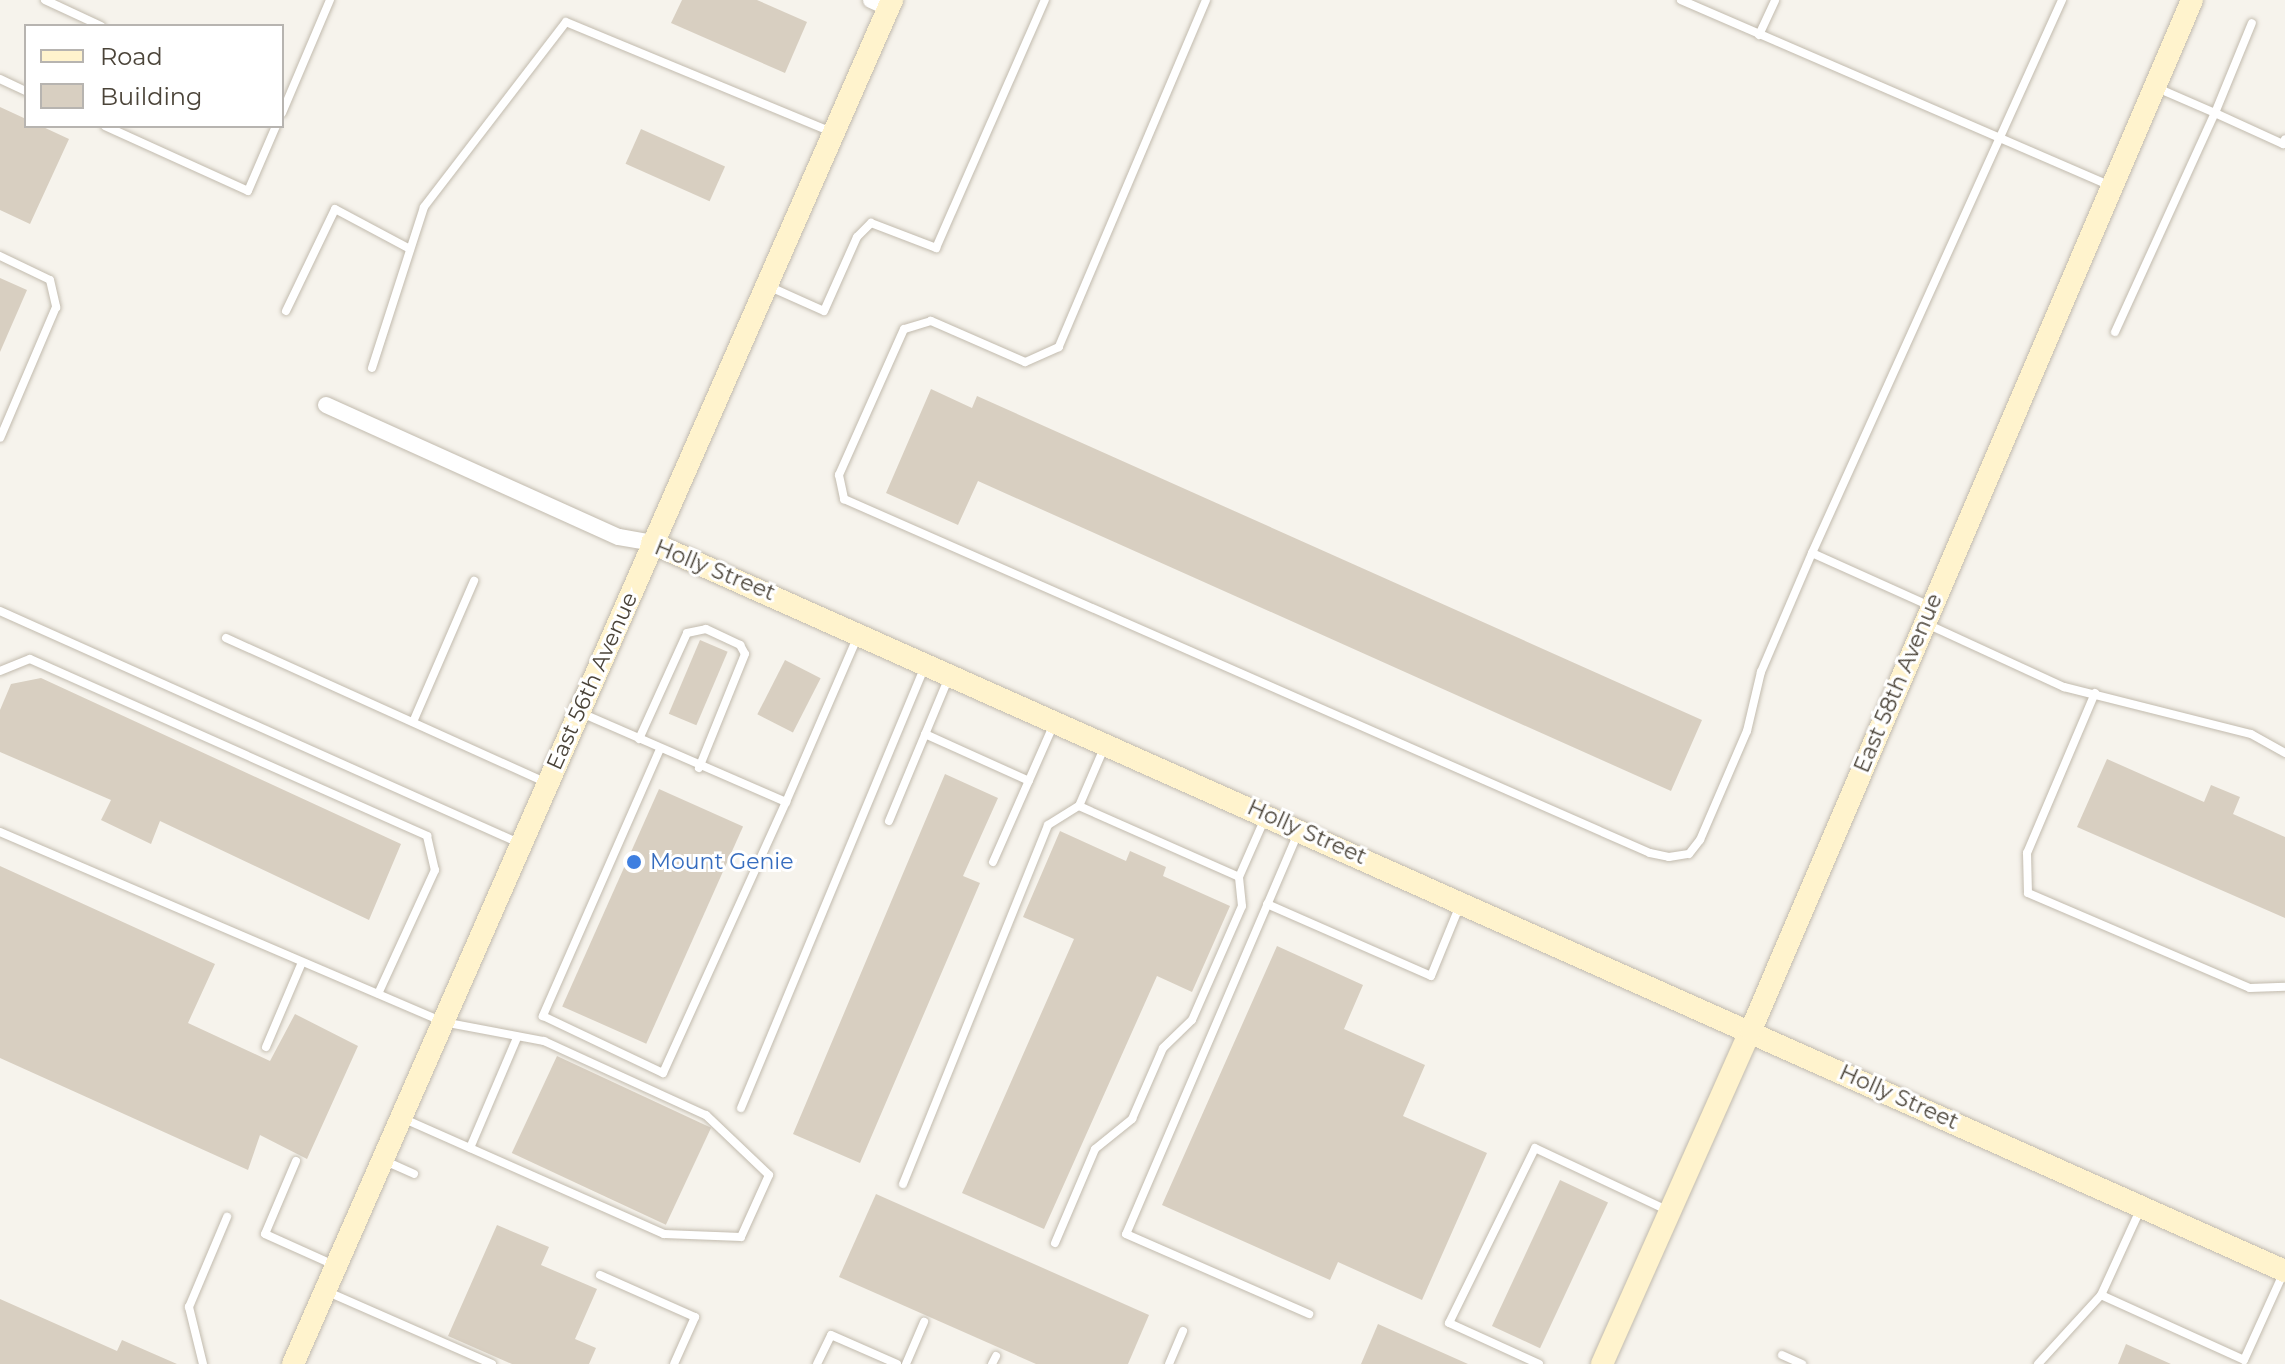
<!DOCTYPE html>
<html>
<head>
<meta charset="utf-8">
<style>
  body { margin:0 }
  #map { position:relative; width:2285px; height:1364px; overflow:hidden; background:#f6f3ec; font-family:Montserrat,sans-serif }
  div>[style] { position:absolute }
  .building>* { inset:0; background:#d8cfc1; transform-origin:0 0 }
  .roads { filter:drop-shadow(0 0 2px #c2bbae) drop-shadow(0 0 2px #c2bbae) }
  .lane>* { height:8px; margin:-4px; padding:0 4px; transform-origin:4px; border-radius:4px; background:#fff }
  .street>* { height:16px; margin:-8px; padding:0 8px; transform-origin:8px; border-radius:8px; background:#fff }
  .secondary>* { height:22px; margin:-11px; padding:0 11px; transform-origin:11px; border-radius:11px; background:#fff3cd }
  .dots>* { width:22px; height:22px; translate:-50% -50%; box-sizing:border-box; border:4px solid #fff; border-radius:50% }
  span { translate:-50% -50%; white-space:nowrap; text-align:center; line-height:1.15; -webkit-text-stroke:6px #fff; paint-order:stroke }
  .street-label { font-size:22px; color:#4b4439 }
  .shop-label { font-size:22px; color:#366cbe }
  .left { translate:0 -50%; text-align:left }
  .legend { position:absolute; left:24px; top:24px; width:260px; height:104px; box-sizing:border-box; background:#fff; border:2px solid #b7b4b0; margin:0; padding:10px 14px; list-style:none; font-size:24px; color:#4b4439 }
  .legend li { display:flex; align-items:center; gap:16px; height:40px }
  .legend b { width:40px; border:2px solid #b7b4b0 }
</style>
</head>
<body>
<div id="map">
  <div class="building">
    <i style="clip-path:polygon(682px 0,757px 0,807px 22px,785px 73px,671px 23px)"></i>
    <i style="clip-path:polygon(0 107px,26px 119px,26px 126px,41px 126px,69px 139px,30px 224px,0 210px)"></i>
    <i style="left:641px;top:129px;width:92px;height:38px;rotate:24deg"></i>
    <i style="clip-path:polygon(0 278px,27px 290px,0 352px)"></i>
    <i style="clip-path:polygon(931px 389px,972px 408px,977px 396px,1702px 720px,1671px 791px,978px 481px,958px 525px,886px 493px)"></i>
    <i style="left:700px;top:640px;width:30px;height:80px;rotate:23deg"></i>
    <i style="left:785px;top:660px;width:40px;height:61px;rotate:27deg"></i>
    <i style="clip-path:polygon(41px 678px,401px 844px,369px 920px,160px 821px,151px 844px,101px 820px,111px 800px,0 752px,0 710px,11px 684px)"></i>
    <i style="clip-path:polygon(2107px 759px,2204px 802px,2211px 785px,2240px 797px,2233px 814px,2285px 837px,2285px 918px,2077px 827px)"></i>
    <i style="clip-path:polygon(945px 774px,998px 798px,963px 876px,980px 883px,860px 1163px,793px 1134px)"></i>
    <i style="left:659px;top:789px;width:92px;height:238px;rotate:24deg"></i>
    <i style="clip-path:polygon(1060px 831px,1126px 861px,1130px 851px,1166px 867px,1163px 876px,1230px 906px,1192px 992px,1157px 976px,1044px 1229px,962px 1193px,1074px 939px,1023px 917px)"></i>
    <i style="clip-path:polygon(0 866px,215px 964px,188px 1023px,270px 1061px,295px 1014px,358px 1046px,307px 1159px,260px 1135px,248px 1170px,0 1058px)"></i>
    <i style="clip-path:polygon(1277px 946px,1363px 985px,1344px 1029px,1425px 1065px,1403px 1116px,1487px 1153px,1422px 1300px,1338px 1262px,1330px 1280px,1162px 1205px)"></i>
    <i style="left:557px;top:1056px;width:170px;height:107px;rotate:25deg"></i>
    <i style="left:1560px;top:1180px;width:53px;height:161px;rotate:25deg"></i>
    <i style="clip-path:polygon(876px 1194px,1149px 1315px,1128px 1364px,1036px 1364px,839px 1277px)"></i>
    <i style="clip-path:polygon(497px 1225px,549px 1247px,541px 1265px,597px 1289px,575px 1339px,596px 1348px,589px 1364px,512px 1364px,448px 1336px)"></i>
    <i style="clip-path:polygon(0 1299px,117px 1351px,122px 1340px,177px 1364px,0 1364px)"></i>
    <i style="clip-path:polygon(1378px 1324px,1468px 1364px,1361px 1364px)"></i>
    <i style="clip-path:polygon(2126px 1344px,2171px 1364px,2118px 1364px)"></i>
  </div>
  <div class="roads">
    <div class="lane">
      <i style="left:45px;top:0;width:62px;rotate:24.9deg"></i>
      <i style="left:1206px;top:0;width:377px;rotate:113deg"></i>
      <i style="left:1059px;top:347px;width:37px;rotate:156deg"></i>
      <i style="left:1025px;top:362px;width:103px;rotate:-156.4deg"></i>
      <i style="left:931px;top:321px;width:28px;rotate:163deg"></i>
      <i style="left:904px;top:329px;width:160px;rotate:114deg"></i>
      <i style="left:839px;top:475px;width:25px;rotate:78deg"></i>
      <i style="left:844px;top:499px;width:880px;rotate:23.71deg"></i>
      <i style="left:1650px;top:853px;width:19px;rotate:12deg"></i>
      <i style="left:1669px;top:857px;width:20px;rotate:-9deg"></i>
      <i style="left:1689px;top:854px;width:18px;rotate:-52deg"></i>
      <i style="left:1700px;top:840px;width:119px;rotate:-66.7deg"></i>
      <i style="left:1747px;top:731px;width:61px;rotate:-76.7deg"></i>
      <i style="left:1761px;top:672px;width:129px;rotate:-66.8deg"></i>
      <i style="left:1812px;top:553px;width:607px;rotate:-65.67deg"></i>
      <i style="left:1681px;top:0;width:469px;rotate:23.4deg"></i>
      <i style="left:1759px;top:35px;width:38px;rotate:-65deg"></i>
      <i style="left:0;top:79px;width:29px;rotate:25deg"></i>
      <i style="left:2155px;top:87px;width:65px;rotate:23.4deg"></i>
      <i style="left:2215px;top:113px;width:97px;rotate:-67.7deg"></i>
      <i style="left:282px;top:113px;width:123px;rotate:-67deg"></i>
      <i style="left:105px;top:126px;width:157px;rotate:24.4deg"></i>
      <i style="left:248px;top:191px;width:71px;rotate:-66.7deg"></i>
      <i style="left:0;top:256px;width:55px;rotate:25.6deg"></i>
      <i style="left:50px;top:280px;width:28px;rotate:77deg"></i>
      <i style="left:56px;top:307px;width:142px;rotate:113.1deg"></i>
      <i style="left:768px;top:286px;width:61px;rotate:24.1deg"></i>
      <i style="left:824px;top:311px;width:81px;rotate:-66deg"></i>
      <i style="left:857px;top:237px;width:20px;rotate:-45deg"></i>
      <i style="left:871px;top:223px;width:70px;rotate:21deg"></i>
      <i style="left:936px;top:248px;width:271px;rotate:-66.3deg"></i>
      <i style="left:286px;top:311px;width:113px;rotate:-64.3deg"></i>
      <i style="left:335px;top:209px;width:85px;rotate:28.1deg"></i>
      <i style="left:2115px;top:332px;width:241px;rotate:-65.5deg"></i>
      <i style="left:2215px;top:113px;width:75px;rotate:24.5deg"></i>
      <i style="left:2283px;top:144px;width:5px;rotate:-68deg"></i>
      <i style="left:372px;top:368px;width:169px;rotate:-72.1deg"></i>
      <i style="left:424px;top:207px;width:233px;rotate:-52.5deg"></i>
      <i style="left:566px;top:22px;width:290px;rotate:22.5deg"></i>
      <i style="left:1812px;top:553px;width:129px;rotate:24.2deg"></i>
      <i style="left:0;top:611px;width:571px;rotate:24.09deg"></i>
      <i style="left:1927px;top:624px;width:151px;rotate:24.7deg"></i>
      <i style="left:2064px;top:687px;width:193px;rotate:14.1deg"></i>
      <i style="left:2251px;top:734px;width:39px;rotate:29deg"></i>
      <i style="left:226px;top:638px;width:352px;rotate:24.3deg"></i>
      <i style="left:0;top:671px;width:32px;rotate:-22deg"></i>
      <i style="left:30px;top:659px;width:435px;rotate:24deg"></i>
      <i style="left:427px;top:836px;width:35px;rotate:77deg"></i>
      <i style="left:435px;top:870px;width:136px;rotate:114.7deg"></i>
      <i style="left:2095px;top:693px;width:174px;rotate:113deg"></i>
      <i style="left:2027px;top:853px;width:40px;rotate:88.6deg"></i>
      <i style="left:2028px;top:893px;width:241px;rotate:23.2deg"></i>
      <i style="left:2250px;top:988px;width:35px;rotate:-2deg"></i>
      <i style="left:579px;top:712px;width:226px;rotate:23.5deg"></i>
      <i style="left:786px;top:802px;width:181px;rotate:-66.6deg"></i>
      <i style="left:413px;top:722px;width:154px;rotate:-66.6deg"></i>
      <i style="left:925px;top:734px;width:114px;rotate:24.3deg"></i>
      <i style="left:639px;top:739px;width:116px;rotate:-65.6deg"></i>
      <i style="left:687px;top:633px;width:19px;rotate:-12deg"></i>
      <i style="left:706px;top:629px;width:38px;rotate:25deg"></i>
      <i style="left:740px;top:645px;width:10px;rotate:61deg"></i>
      <i style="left:745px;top:654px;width:123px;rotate:112deg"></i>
      <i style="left:1104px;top:748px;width:63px;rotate:113.3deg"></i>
      <i style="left:1079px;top:806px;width:175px;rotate:23.9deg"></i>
      <i style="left:1239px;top:877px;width:64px;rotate:-66.2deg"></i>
      <i style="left:660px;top:749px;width:292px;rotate:113.7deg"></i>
      <i style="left:543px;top:1016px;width:133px;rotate:25.4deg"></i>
      <i style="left:663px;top:1073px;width:298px;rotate:-65.6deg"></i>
      <i style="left:889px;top:821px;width:156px;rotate:-67.4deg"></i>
      <i style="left:0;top:832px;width:482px;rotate:23.2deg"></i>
      <i style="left:443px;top:1022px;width:103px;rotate:10.7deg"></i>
      <i style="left:544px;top:1041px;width:178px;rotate:24.6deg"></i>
      <i style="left:706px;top:1115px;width:87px;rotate:43.6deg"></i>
      <i style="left:769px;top:1175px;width:68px;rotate:114.3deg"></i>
      <i style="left:741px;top:1237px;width:77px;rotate:-177.8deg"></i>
      <i style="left:664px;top:1234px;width:283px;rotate:-156.1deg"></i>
      <i style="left:1298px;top:833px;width:436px;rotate:113.2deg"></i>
      <i style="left:1126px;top:1234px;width:200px;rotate:23.6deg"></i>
      <i style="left:993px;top:862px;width:151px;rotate:-66.2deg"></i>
      <i style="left:1267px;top:904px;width:179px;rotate:23.7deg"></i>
      <i style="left:1431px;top:976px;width:77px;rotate:-67.8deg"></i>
      <i style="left:266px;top:1047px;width:92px;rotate:-67deg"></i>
      <i style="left:741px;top:1108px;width:478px;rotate:-67.4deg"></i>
      <i style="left:470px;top:1148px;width:120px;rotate:-66.9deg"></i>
      <i style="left:383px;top:1160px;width:34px;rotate:24deg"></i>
      <i style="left:296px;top:1161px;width:79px;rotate:113deg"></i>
      <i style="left:265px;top:1234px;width:76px;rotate:24.2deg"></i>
      <i style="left:903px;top:1184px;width:387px;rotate:-68deg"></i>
      <i style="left:1048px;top:825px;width:36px;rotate:-32deg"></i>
      <i style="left:2140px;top:1210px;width:94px;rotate:114.6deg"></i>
      <i style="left:2101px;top:1295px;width:157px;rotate:24.4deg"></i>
      <i style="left:2244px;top:1360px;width:97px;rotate:-65.6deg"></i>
      <i style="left:1055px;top:1243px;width:102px;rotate:-66.9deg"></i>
      <i style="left:1095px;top:1149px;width:48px;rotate:-39deg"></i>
      <i style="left:1132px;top:1119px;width:77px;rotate:-66.4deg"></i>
      <i style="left:1163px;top:1048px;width:40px;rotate:-44deg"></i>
      <i style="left:1192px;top:1020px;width:124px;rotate:-66.3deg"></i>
      <i style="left:1242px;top:906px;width:29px;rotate:-96deg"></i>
      <i style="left:600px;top:1275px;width:104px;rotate:23.9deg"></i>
      <i style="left:695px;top:1317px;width:51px;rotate:114.1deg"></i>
      <i style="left:328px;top:1292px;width:179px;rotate:23.7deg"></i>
      <i style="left:1782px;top:1355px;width:22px;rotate:24deg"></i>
      <i style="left:203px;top:1364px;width:59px;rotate:-103.8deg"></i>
      <i style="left:189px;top:1307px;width:98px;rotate:-67.1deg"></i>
      <i style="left:817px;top:1364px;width:32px;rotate:-64deg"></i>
      <i style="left:831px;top:1335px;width:72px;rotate:23.7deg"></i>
      <i style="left:906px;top:1364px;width:46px;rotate:-66.8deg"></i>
      <i style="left:992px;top:1364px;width:9px;rotate:-63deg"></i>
      <i style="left:1169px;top:1364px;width:36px;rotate:-67deg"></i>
      <i style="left:1539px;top:1364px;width:99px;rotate:-155.5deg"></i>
      <i style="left:1449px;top:1323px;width:195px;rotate:-63.8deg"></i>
      <i style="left:1535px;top:1148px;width:146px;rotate:25.2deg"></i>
      <i style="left:2038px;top:1364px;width:93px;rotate:-47.6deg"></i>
    </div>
    <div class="street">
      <i style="left:871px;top:0;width:20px;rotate:24deg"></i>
      <i style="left:326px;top:405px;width:321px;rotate:24.3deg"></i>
      <i style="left:619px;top:537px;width:34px;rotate:10deg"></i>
    </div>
    <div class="secondary">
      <i style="left:652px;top:543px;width:1788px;rotate:24.03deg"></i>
      <i style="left:293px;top:1364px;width:1490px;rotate:-66.29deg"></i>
      <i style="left:1602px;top:1364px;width:366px;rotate:-66deg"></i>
      <i style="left:1751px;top:1030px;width:1120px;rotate:-66.82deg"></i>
    </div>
  </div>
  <div class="dots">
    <i style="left:634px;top:862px;background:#3f7fe0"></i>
  </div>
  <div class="street-label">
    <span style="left:715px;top:570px;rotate:22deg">Holly Street</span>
    <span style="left:592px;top:681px;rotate:-66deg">East 56th Avenue</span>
    <span style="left:1898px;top:683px;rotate:-67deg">East 58th Avenue</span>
    <span style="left:1307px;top:832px;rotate:24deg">Holly Street</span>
    <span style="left:1899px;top:1097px;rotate:24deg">Holly Street</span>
  </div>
  <div class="shop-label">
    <span class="left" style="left:650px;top:862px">Mount Genie</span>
  </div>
  <ul class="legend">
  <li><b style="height:10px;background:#fff3cd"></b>Road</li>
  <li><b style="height:22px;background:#d8cfc1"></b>Building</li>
  </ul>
</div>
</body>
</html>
